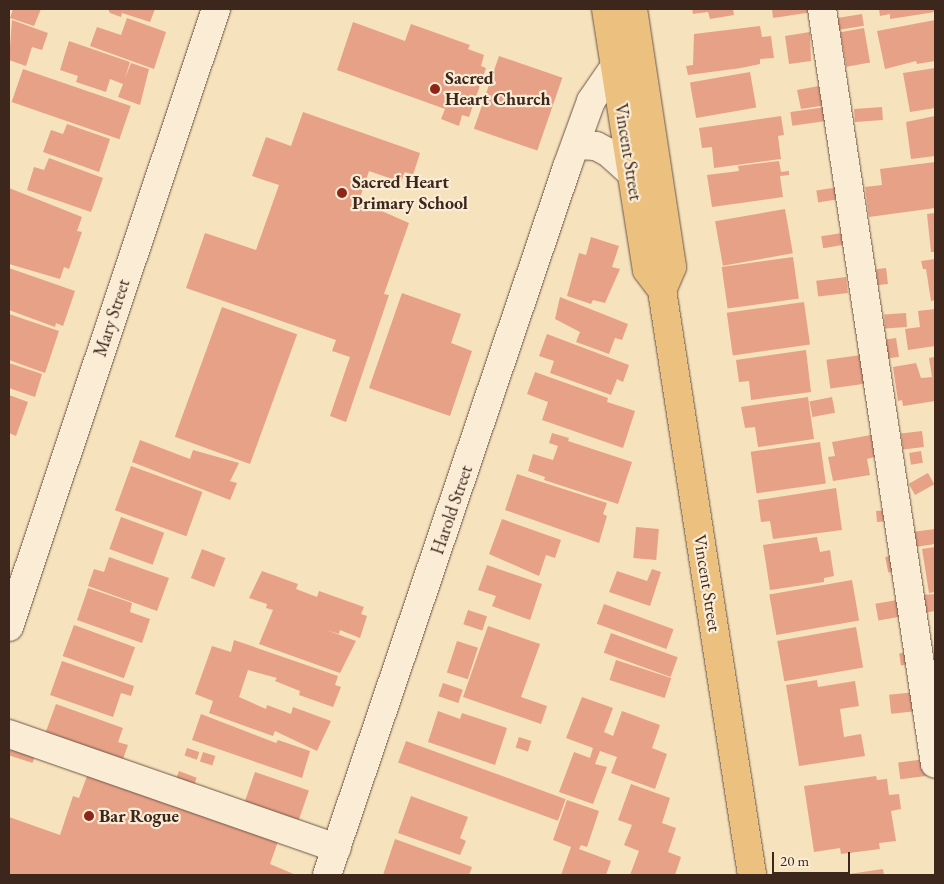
<!DOCTYPE html>
<html>
<head>
<meta charset="utf-8">
<style>
  body { margin:0 }
  #map { position:relative; width:944px; height:884px; overflow:hidden; background:#f7e2be; font-family:"EB Garamond",serif }
  div>[style] { position:absolute }
  .building>* { inset:0; background:#e7a186; transform-origin:0 0 }
  .roads { filter:drop-shadow(0 0 1px #6c5645) drop-shadow(0 0 1px #6c5645) }
  .minor>* { height:28px; margin:-14px; padding:0 14px; transform-origin:14px; border-radius:14px; background:#faecd5 }
  .major>* { height:28px; margin:-14px; padding:0 14px; transform-origin:14px; border-radius:14px; background:#ecc17f }
  .dots>* { width:14px; height:14px; translate:-50% -50%; box-sizing:border-box; border:2px solid #faecd5; border-radius:50% }
  span { translate:-50% -50%; white-space:nowrap; text-align:center; line-height:1.15; -webkit-text-stroke:4.5px #faecd5; paint-order:stroke }
  .poi-label { font-size:18px; color:#3d271d; font-weight:700 }
  .left { translate:0 -50%; text-align:left }
  .street-label { font-size:18px; color:#3d271d }
  .frame { position:absolute; inset:0; border:10px solid #3d271d; pointer-events:none }
  .scale { position:absolute; left:772px; top:852px; width:78px; height:22px; box-sizing:border-box; border:2px solid #3d271d; border-top:0; padding-left:6px; font-size:15px; line-height:18px; white-space:nowrap; color:#3d271d; -webkit-text-stroke:4px #faecd5; paint-order:stroke }
</style>
</head>
<body>
<div id="map">
  <div class="building">
    <i style="clip-path:polygon(13px 9px,41px 9px,34px 26px,10px 18px)"></i>
    <i style="clip-path:polygon(108px 9px,155px 9px,150px 22px,122px 13px,121px 17px,110px 13px)"></i>
    <i style="clip-path:polygon(692px 9px,733px 9px,734px 15px,710px 19px,708px 12px,693px 14px)"></i>
    <i style="clip-path:polygon(772px 9px,813px 9px,813px 12px,773px 18px)"></i>
    <i style="clip-path:polygon(879px 9px,935px 9px,935px 12px,890px 19px,890px 14px,880px 16px)"></i>
    <i style="left:862px;top:14px;width:12px;height:25px;rotate:81deg"></i>
    <i style="clip-path:polygon(127px 18px,166px 32px,154px 69px,90px 46px,97px 27px,121px 35px)"></i>
    <i style="clip-path:polygon(12px 20px,48px 33px,42px 50px,32px 47px,26px 66px,9px 60px)"></i>
    <i style="clip-path:polygon(935px 20px,935px 61px,917px 64px,916px 61px,885px 69px,877px 31px)"></i>
    <i style="clip-path:polygon(353px 22px,405px 41px,411px 24px,470px 45px,468px 49px,484px 55px,481px 66px,486px 68px,469px 117px,462px 115px,459px 126px,441px 119px,445px 109px,337px 70px)"></i>
    <i style="clip-path:polygon(760px 26px,762px 37px,771px 36px,774px 58px,760px 59px,760px 64px,741px 68px,688px 75px,686px 66px,693px 65px,694px 34px)"></i>
    <i style="left:864px;top:28px;width:35px;height:24px;rotate:80deg"></i>
    <i style="clip-path:polygon(810px 32px,811px 61px,789px 64px,785px 36px)"></i>
    <i style="clip-path:polygon(69px 41px,130px 62px,125px 78px,131px 63px,149px 69px,140px 105px,118px 97px,123px 84px,110px 79px,106px 92px,76px 82px,78px 76px,60px 70px)"></i>
    <i style="left:499px;top:56px;width:67px;height:77px;rotate:19deg"></i>
    <i style="clip-path:polygon(935px 68px,935px 108px,910px 112px,903px 73px)"></i>
    <i style="left:23px;top:69px;width:114px;height:35px;rotate:19deg"></i>
    <i style="left:750px;top:72px;width:36px;height:61px;rotate:80deg"></i>
    <i style="clip-path:polygon(819px 86px,821px 97px,827px 105px,801px 109px,797px 90px)"></i>
    <i style="left:826px;top:107px;width:14px;height:36px;rotate:82deg"></i>
    <i style="left:882px;top:107px;width:13px;height:28px;rotate:86deg"></i>
    <i style="clip-path:polygon(303px 112px,420px 153px,413px 175px,405px 172px,401px 182px,369px 171px,359px 201px,409px 223px,384px 294px,389px 295px,346px 422px,330px 416px,350px 357px,332px 351px,336px 340px,186px 288px,205px 233px,256px 250px,279px 185px,252px 176px,266px 137px,291px 146px)"></i>
    <i style="clip-path:polygon(781px 116px,784px 135px,778px 136px,781px 159px,714px 168px,712px 147px,702px 148px,699px 128px)"></i>
    <i style="clip-path:polygon(935px 116px,935px 156px,911px 159px,906px 122px)"></i>
    <i style="clip-path:polygon(67px 124px,110px 139px,99px 172px,43px 152px,51px 130px,63px 134px)"></i>
    <i style="clip-path:polygon(49px 158px,103px 178px,91px 212px,27px 190px,34px 167px,44px 170px)"></i>
    <i style="clip-path:polygon(779px 161px,781px 172px,789px 171px,789px 175px,780px 176px,783px 197px,712px 207px,707px 175px,739px 171px,738px 166px)"></i>
    <i style="clip-path:polygon(935px 162px,935px 208px,869px 217px,865px 187px,882px 185px,880px 169px)"></i>
    <i style="left:839px;top:187px;width:12px;height:23px;rotate:81deg"></i>
    <i style="clip-path:polygon(9px 188px,82px 217px,77px 231px,82px 232px,69px 269px,64px 267px,60px 279px,9px 264px)"></i>
    <i style="left:785px;top:209px;width:45px;height:71px;rotate:80deg"></i>
    <i style="clip-path:polygon(935px 213px,935px 252px,931px 252px,927px 214px)"></i>
    <i style="left:842px;top:233px;width:12px;height:21px;rotate:81deg"></i>
    <i style="clip-path:polygon(591px 237px,619px 246px,612px 267px,620px 269px,605px 303px,593px 300px,591px 304px,567px 296px,579px 253px,586px 255px)"></i>
    <i style="left:793px;top:257px;width:42px;height:72px;rotate:82deg"></i>
    <i style="clip-path:polygon(935px 259px,935px 300px,931px 301px,926px 269px,923px 269px,921px 261px)"></i>
    <i style="clip-path:polygon(9px 268px,75px 291px,63px 326px,56px 323px,55px 327px,9px 310px)"></i>
    <i style="left:886px;top:268px;width:16px;height:10px;rotate:83deg"></i>
    <i style="left:846px;top:277px;width:16px;height:30px;rotate:83deg"></i>
    <i style="clip-path:polygon(402px 293px,461px 314px,451px 343px,472px 351px,450px 416px,369px 388px)"></i>
    <i style="clip-path:polygon(560px 297px,628px 324px,622px 340px,615px 338px,609px 354px,576px 342px,580px 332px,555px 319px)"></i>
    <i style="left:804px;top:302px;width:43px;height:78px;rotate:82deg"></i>
    <i style="left:222px;top:307px;width:80px;height:138px;rotate:20deg"></i>
    <i style="clip-path:polygon(935px 309px,935px 346px,908px 350px,905px 329px,920px 327px,918px 311px)"></i>
    <i style="left:906px;top:313px;width:14px;height:22px;rotate:86deg"></i>
    <i style="clip-path:polygon(9px 314px,59px 331px,45px 373px,9px 360px)"></i>
    <i style="clip-path:polygon(547px 334px,629px 365px,623px 382px,617px 379px,611px 395px,550px 373px,554px 361px,539px 356px)"></i>
    <i style="left:896px;top:338px;width:19px;height:13px;rotate:81deg"></i>
    <i style="clip-path:polygon(806px 350px,811px 392px,751px 400px,749px 381px,739px 382px,736px 360px)"></i>
    <i style="left:861px;top:355px;width:29px;height:35px;rotate:82deg"></i>
    <i style="clip-path:polygon(935px 357px,935px 401px,903px 406px,902px 400px,898px 401px,893px 367px,916px 363px,921px 378px,932px 377px,929px 358px)"></i>
    <i style="clip-path:polygon(9px 363px,42px 374px,35px 397px,9px 388px)"></i>
    <i style="clip-path:polygon(535px 372px,608px 398px,607px 402px,635px 411px,623px 448px,542px 420px,548px 402px,527px 394px)"></i>
    <i style="clip-path:polygon(9px 395px,28px 402px,16px 436px,9px 433px)"></i>
    <i style="clip-path:polygon(808px 397px,814px 439px,758px 447px,755px 427px,745px 428px,741px 407px)"></i>
    <i style="left:832px;top:397px;width:16px;height:23px;rotate:79deg"></i>
    <i style="left:922px;top:431px;width:16px;height:21px;rotate:83deg"></i>
    <i style="clip-path:polygon(552px 433px,569px 438px,568px 441px,632px 462px,618px 504px,544px 480px,545px 477px,528px 471px,533px 454px,553px 460px,558px 446px,549px 443px)"></i>
    <i style="clip-path:polygon(871px 435px,875px 457px,867px 459px,870px 475px,833px 481px,828px 457px,835px 456px,832px 442px)"></i>
    <i style="clip-path:polygon(140px 440px,190px 459px,193px 450px,239px 463px,230px 481px,237px 483px,230px 500px,132px 462px)"></i>
    <i style="left:820px;top:442px;width:42px;height:70px;rotate:82deg"></i>
    <i style="left:921px;top:451px;width:12px;height:12px;rotate:81deg"></i>
    <i style="left:131px;top:466px;width:76px;height:47px;rotate:20deg"></i>
    <i style="left:928px;top:473px;width:13px;height:22px;rotate:61deg"></i>
    <i style="clip-path:polygon(517px 474px,607px 503px,603px 514px,607px 516px,599px 543px,505px 510px)"></i>
    <i style="clip-path:polygon(836px 488px,842px 530px,773px 539px,770px 521px,761px 522px,758px 500px)"></i>
    <i style="left:887px;top:510px;width:11px;height:11px;rotate:85deg"></i>
    <i style="left:121px;top:517px;width:46px;height:34px;rotate:20deg"></i>
    <i style="clip-path:polygon(502px 519px,561px 540px,555px 558px,546px 555px,539px 576px,489px 554px)"></i>
    <i style="left:636px;top:527px;width:23px;height:31px;rotate:5deg"></i>
    <i style="clip-path:polygon(935px 529px,935px 544px,915px 547px,912px 532px)"></i>
    <i style="clip-path:polygon(817px 537px,820px 552px,830px 550px,834px 576px,824px 578px,824px 582px,770px 590px,763px 545px)"></i>
    <i style="clip-path:polygon(935px 547px,935px 592px,929px 593px,922px 549px)"></i>
    <i style="left:202px;top:549px;width:25px;height:31px;rotate:21deg"></i>
    <i style="left:895px;top:555px;width:16px;height:10px;rotate:79deg"></i>
    <i style="clip-path:polygon(109px 557px,169px 578px,157px 611px,88px 586px,94px 569px,104px 572px)"></i>
    <i style="clip-path:polygon(487px 565px,542px 584px,530px 620px,492px 606px,496px 596px,478px 590px)"></i>
    <i style="clip-path:polygon(652px 569px,661px 572px,650px 606px,609px 592px,617px 571px,647px 581px)"></i>
    <i style="clip-path:polygon(262px 571px,298px 584px,296px 589px,317px 597px,319px 591px,364px 607px,361px 614px,367px 616px,360px 638px,340px 630px,339px 634px,326px 630px,356px 641px,340px 673px,259px 644px,273px 610px,266px 608px,267px 604px,249px 598px)"></i>
    <i style="left:852px;top:580px;width:41px;height:84px;rotate:80deg"></i>
    <i style="clip-path:polygon(88px 588px,132px 603px,130px 612px,150px 619px,142px 643px,77px 620px)"></i>
    <i style="clip-path:polygon(935px 594px,935px 611px,924px 613px,922px 595px)"></i>
    <i style="left:903px;top:599px;width:17px;height:28px;rotate:80deg"></i>
    <i style="left:604px;top:604px;width:74px;height:21px;rotate:20deg"></i>
    <i style="left:468px;top:610px;width:20px;height:15px;rotate:18deg"></i>
    <i style="left:74px;top:625px;width:65px;height:33px;rotate:20deg"></i>
    <i style="clip-path:polygon(488px 626px,540px 644px,521px 697px,547px 706px,541px 724px,463px 697px)"></i>
    <i style="left:856px;top:627px;width:41px;height:80px;rotate:80deg"></i>
    <i style="left:611px;top:633px;width:71px;height:21px;rotate:20deg"></i>
    <i style="clip-path:polygon(234px 640px,338px 676px,335px 685px,341px 687px,333px 707px,299px 695px,300px 691px,275px 681px,277px 678px,248px 670px,239px 697px,266px 709px,267px 705px,291px 714px,293px 707px,331px 721px,317px 751px,275px 731px,273px 736px,209px 713px,213px 701px,195px 694px,212px 646px,231px 652px)"></i>
    <i style="left:457px;top:641px;width:22px;height:33px;rotate:18deg"></i>
    <i style="left:909px;top:652px;width:12px;height:10px;rotate:81deg"></i>
    <i style="left:616px;top:660px;width:58px;height:21px;rotate:18deg"></i>
    <i style="clip-path:polygon(62px 661px,134px 686px,131px 696px,121px 693px,113px 717px,50px 695px)"></i>
    <i style="clip-path:polygon(817px 680px,818px 687px,855px 681px,859px 706px,840px 709px,844px 737px,861px 734px,865px 756px,799px 766px,786px 685px)"></i>
    <i style="left:443px;top:683px;width:21px;height:14px;rotate:19deg"></i>
    <i style="left:916px;top:692px;width:19px;height:27px;rotate:84deg"></i>
    <i style="clip-path:polygon(582px 697px,613px 708px,604px 732px,613px 736px,622px 711px,660px 725px,652px 748px,667px 754px,655px 789px,611px 773px,617px 757px,600px 751px,595px 764px,607px 767px,593px 804px,559px 792px,574px 752px,590px 758px,593px 748px,566px 738px)"></i>
    <i style="clip-path:polygon(56px 704px,123px 728px,118px 742px,128px 745px,122px 762px,45px 734px)"></i>
    <i style="clip-path:polygon(438px 711px,460px 719px,462px 713px,507px 728px,495px 765px,428px 742px)"></i>
    <i style="clip-path:polygon(201px 714px,276px 743px,278px 740px,310px 751px,302px 778px,192px 740px)"></i>
    <i style="left:519px;top:737px;width:13px;height:11px;rotate:18deg"></i>
    <i style="left:406px;top:741px;width:170px;height:23px;rotate:20deg"></i>
    <i style="left:13px;top:742px;width:25px;height:14px;rotate:18deg"></i>
    <i style="left:187px;top:748px;width:13px;height:8px;rotate:18deg"></i>
    <i style="left:203px;top:752px;width:13px;height:10px;rotate:18deg"></i>
    <i style="left:926px;top:759px;width:17px;height:28px;rotate:83deg"></i>
    <i style="left:179px;top:771px;width:19px;height:13px;rotate:21deg"></i>
    <i style="left:255px;top:772px;width:57px;height:35px;rotate:19deg"></i>
    <i style="clip-path:polygon(87px 776px,121px 788px,124px 778px,281px 833px,270px 864px,296px 875px,9px 875px,9px 817px,60px 835px,73px 796px,79px 798px)"></i>
    <i style="clip-path:polygon(876px 776px,877px 780px,887px 779px,889px 795px,899px 794px,901px 809px,891px 811px,896px 841px,879px 843px,880px 849px,841px 854px,840px 848px,814px 852px,804px 786px)"></i>
    <i style="clip-path:polygon(631px 784px,670px 798px,662px 823px,676px 828px,668px 852px,681px 857px,675px 875px,630px 875px,639px 851px,624px 845px,632px 825px,618px 820px)"></i>
    <i style="clip-path:polygon(411px 796px,468px 817px,460px 838px,466px 841px,460px 855px,398px 833px)"></i>
    <i style="clip-path:polygon(567px 800px,599px 811px,587px 847px,581px 845px,579px 849px,611px 861px,606px 875px,561px 875px,571px 847px,553px 840px)"></i>
    <i style="clip-path:polygon(395px 839px,472px 867px,469px 875px,383px 875px)"></i>
    <i style="clip-path:polygon(883px 869px,884px 875px,849px 875px,849px 874px)"></i>
  </div>
  <div class="roads">
    <div class="minor">
      <i style="left:822px;top:9px;width:763px;rotate:81.49deg"></i>
      <i style="left:576px;top:145px;width:20px;rotate:3deg"></i>
      <i style="left:596px;top:146px;width:13px;rotate:27deg"></i>
      <i style="left:608px;top:152px;width:31px;rotate:42deg"></i>
      <i style="left:9px;top:627px;width:652px;rotate:-71.48deg"></i>
      <i style="left:9px;top:734px;width:347px;rotate:19.2deg"></i>
      <i style="left:327px;top:875px;width:748px;rotate:-71.27deg"></i>
      <i style="left:567px;top:167px;width:70px;rotate:-70deg"></i>
      <i style="left:591px;top:101px;width:42px;rotate:-55.6deg"></i>
    </div>
    <div class="major">
      <i style="left:606px;top:9px;width:264px;rotate:81.1deg"></i>
      <i style="left:647px;top:270px;width:25px;rotate:53deg"></i>
      <i style="left:662px;top:290px;width:592px;rotate:81.25deg"></i>
      <i style="left:633px;top:9px;width:261px;rotate:81.4deg"></i>
      <i style="left:672px;top:267px;width:25px;rotate:113deg"></i>
    </div>
  </div>
  <div class="dots">
    <i style="left:435px;top:89px;background:#8f2418"></i>
    <i style="left:342px;top:193px;background:#8f2418"></i>
    <i style="left:89px;top:816px;background:#8f2418"></i>
  </div>
  <div class="poi-label">
    <span class="left" style="left:445px;top:89px">Sacred<br>Heart Church</span>
    <span class="left" style="left:352px;top:193px">Sacred Heart<br>Primary School</span>
    <span class="left" style="left:99px;top:816px">Bar Rogue</span>
  </div>
  <div class="street-label">
    <span style="left:628px;top:152px;rotate:81deg">Vincent Street</span>
    <span style="left:112px;top:318px;rotate:-72deg">Mary Street</span>
    <span style="left:452px;top:510px;rotate:-71deg">Harold Street</span>
    <span style="left:707px;top:583px;rotate:81deg">Vincent Street</span>
  </div>
  <div class="frame"></div>
  <div class="scale">20 m</div>
</div>
</body>
</html>
